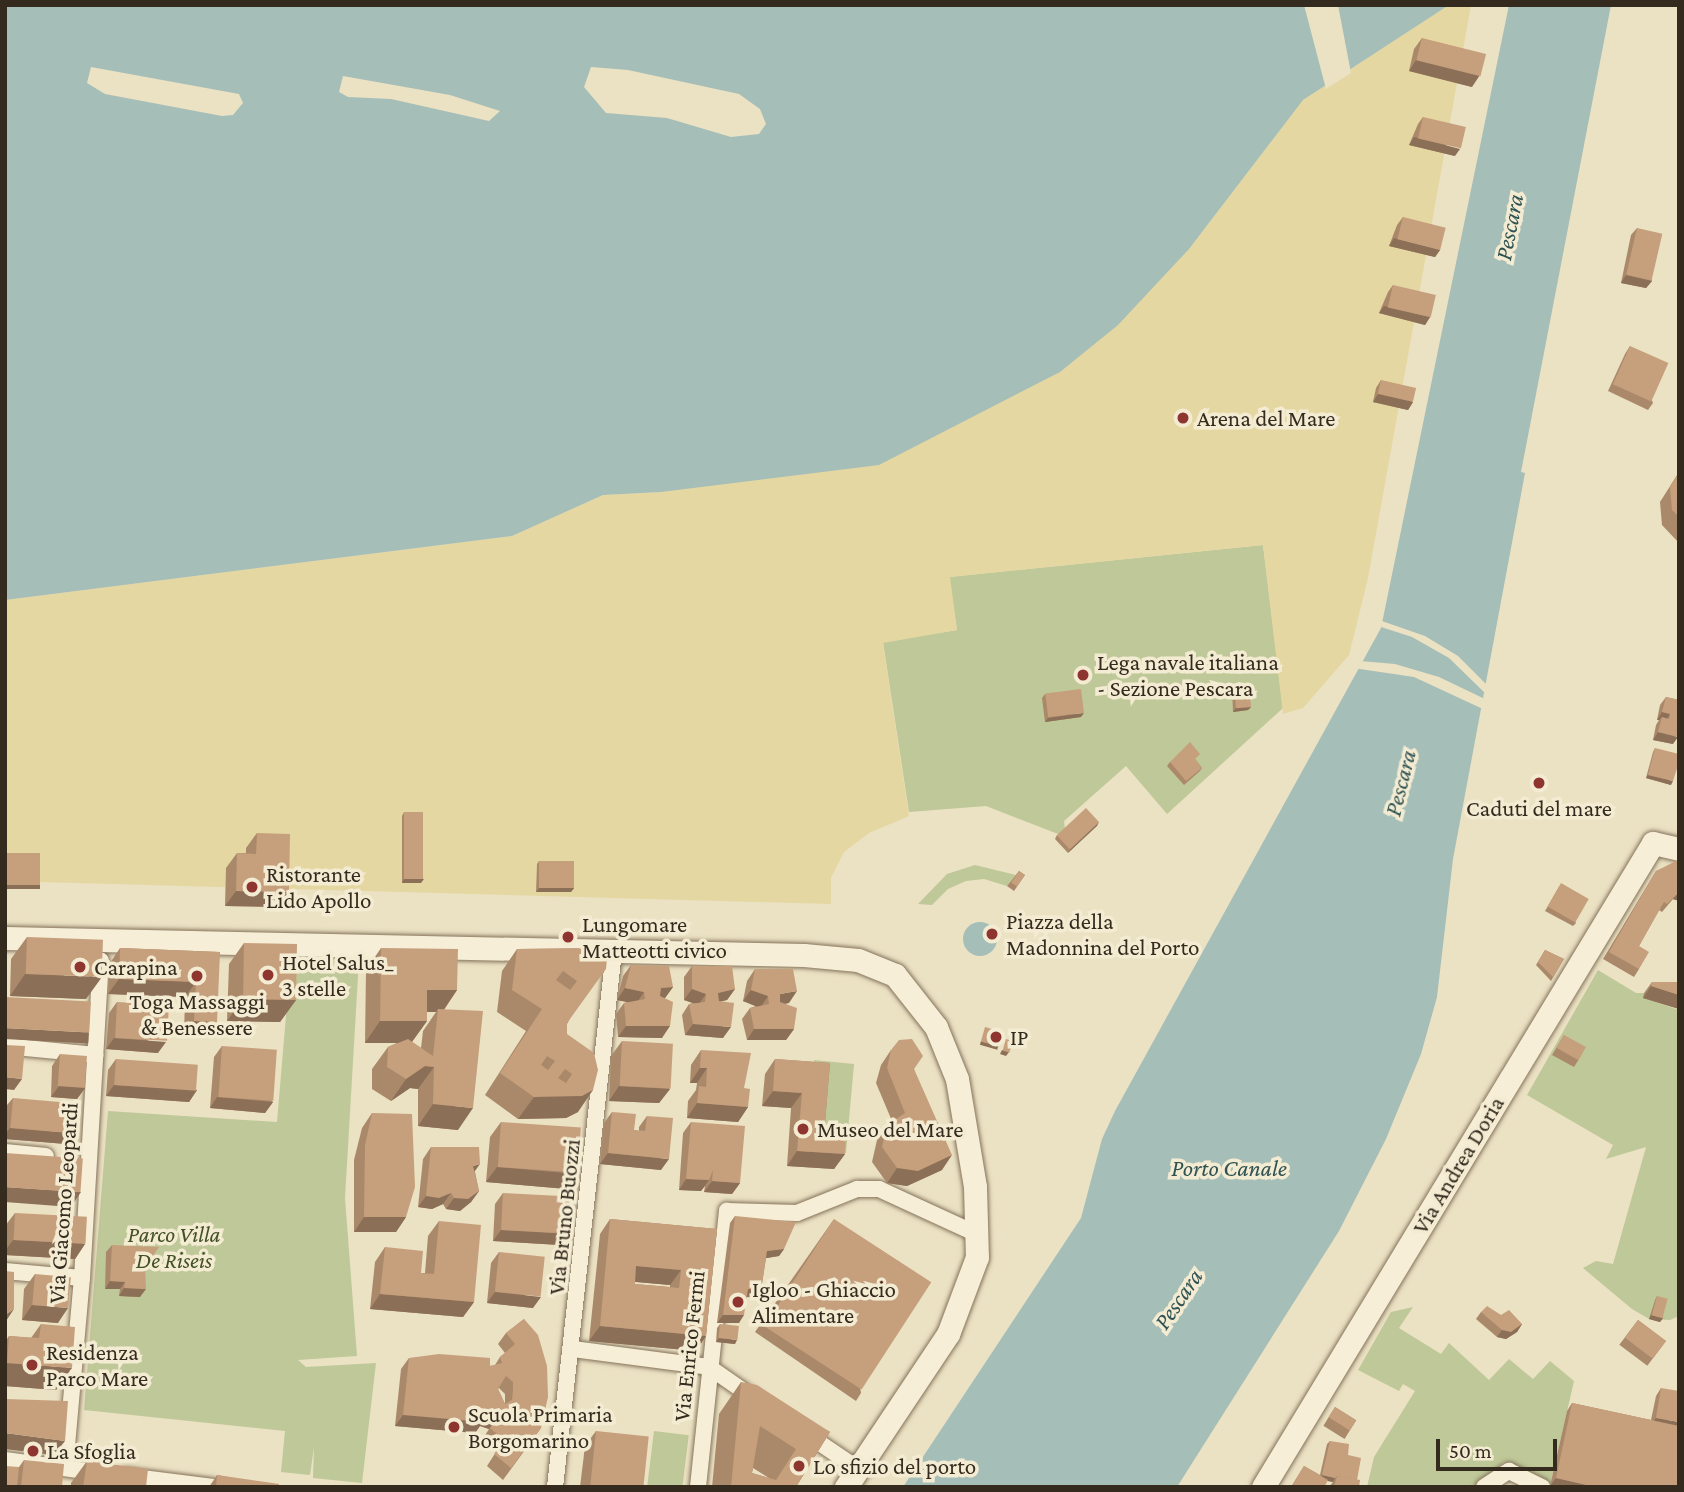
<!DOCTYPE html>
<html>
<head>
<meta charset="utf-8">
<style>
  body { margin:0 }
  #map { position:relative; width:1684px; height:1492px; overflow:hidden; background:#ebe1c3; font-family:"Crimson Pro",serif }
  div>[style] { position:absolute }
  .green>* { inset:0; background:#bfc898; transform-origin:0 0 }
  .sand>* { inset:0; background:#e5d7a2 }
  .water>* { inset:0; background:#a5beb8 }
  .round { border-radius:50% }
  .pier>* { inset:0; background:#ebe1c3 }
  .roads { filter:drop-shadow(0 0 2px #84735b) drop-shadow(0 0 2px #84735b) }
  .street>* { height:16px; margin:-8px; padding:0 8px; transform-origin:8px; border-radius:8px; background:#f6eed6 }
  .secondary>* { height:23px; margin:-11.5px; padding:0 11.5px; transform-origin:11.5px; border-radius:11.5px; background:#f6eed6 }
  .wall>* { inset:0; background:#aa896b; transform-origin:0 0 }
  .shaded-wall>* { inset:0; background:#8b6f57; transform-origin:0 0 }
  .building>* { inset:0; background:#c69f7c; transform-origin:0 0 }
  .dots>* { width:19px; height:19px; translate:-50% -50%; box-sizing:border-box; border:4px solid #f3ebd2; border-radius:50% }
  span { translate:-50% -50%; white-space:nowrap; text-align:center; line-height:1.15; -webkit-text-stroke:7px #f3ebd2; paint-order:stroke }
  .poi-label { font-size:23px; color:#352a1e }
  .left { translate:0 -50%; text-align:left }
  .street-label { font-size:23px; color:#352a1e }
  .park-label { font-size:23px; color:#435026; font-style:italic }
  .water-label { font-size:24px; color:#2f5353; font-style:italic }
  .frame { position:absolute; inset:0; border:7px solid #352a1e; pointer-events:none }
  .scale { position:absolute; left:1436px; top:1439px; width:121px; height:32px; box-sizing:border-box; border:4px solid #352a1e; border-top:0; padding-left:9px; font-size:21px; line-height:24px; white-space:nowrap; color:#352a1e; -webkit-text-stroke:5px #f3ebd2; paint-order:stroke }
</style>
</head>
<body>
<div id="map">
  <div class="green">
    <i style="clip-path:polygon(1263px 545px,1283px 708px,1167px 814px,1126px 766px,1064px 821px,1066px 837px,986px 806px,909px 812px,883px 642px,957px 630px,949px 577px)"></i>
    <i style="clip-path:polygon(975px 865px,1016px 875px,1007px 886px,984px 879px,966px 881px,948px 889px,932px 905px,918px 904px,947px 874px)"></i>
    <i style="clip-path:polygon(291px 957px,359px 959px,345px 1198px,357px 1356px,298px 1360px,306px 1367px,376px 1363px,362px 1483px,313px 1478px,314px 1447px,310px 1475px,281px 1472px,285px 1431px,84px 1410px,108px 1111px,277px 1122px)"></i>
    <i style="clip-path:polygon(1598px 970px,1636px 993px,1644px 993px,1644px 998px,1679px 1010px,1679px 1316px,1670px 1320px,1649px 1319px,1632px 1309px,1583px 1268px,1596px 1261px,1613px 1264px,1646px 1147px,1606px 1159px,1613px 1145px,1527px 1095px)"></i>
    <i style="clip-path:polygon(814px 1060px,854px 1064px,846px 1153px,814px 1150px)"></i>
    <i style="clip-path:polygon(1413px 1307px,1399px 1328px,1441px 1354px,1449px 1343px,1489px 1380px,1509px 1359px,1533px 1379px,1550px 1361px,1574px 1381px,1550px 1486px,1504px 1462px,1476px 1487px,1367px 1487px,1374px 1457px,1415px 1391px,1403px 1384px,1399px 1391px,1358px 1370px,1391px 1312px)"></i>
    <i style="left:654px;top:1431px;width:35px;height:56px;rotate:7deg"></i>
  </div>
  <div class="sand">
    <i style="clip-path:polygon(1449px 5px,1471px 5px,1368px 578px,1349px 655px,1303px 708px,1283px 714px,1263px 545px,950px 577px,957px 630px,883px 643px,909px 816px,869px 833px,844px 852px,831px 878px,831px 904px,5px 881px,5px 600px,512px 536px,603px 495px,661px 492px,1189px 249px,1303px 100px)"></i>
  </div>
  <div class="water">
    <i style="clip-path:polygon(5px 5px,1449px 5px,1303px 100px,1189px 249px,1118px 325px,1060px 372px,879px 465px,661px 492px,603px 495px,512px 536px,5px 600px)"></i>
    <i style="clip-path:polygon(1509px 5px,1611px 5px,1521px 472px,1525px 473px,1453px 859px,1437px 997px,1421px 1054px,1386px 1139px,1339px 1231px,1177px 1487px,903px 1487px,1081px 1218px,1102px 1139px,1115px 1111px,1381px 628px)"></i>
    <i class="round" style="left:963px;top:922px;width:34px;height:34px"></i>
  </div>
  <div class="pier">
    <i style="clip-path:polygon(1304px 5px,1338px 5px,1351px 73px,1326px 89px)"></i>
    <i style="clip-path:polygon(91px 67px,239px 94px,243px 103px,233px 115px,222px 116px,105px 94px,87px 83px)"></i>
    <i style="clip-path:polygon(591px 67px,628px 70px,739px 94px,760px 109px,766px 124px,759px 134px,731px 137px,667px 118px,606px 113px,584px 87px)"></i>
    <i style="clip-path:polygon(343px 76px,450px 95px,500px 111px,489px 121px,391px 99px,348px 97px,339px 92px)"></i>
    <i style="clip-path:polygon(1379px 620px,1425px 636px,1458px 656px,1489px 687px,1488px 696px,1449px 658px,1412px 637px,1378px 626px)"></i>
    <i style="clip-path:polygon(1360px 661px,1395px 664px,1439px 677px,1487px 700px,1485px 710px,1414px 677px,1353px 668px)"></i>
  </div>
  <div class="roads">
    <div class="street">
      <i style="left:5px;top:1046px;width:91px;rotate:5.6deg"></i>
      <i style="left:5px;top:1152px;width:41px;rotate:5.6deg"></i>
      <i style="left:5px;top:1271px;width:77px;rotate:5.2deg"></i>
      <i style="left:573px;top:1349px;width:137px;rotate:7.5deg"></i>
      <i style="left:709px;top:1367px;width:56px;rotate:34.8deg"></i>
      <i style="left:805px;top:1433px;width:64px;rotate:34.2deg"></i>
      <i style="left:5px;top:1460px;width:96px;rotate:7.8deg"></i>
      <i style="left:65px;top:1468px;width:191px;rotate:-84.9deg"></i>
      <i style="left:82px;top:1278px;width:318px;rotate:-86.6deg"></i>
      <i style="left:126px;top:1476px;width:88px;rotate:7.2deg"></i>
      <i style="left:555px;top:1487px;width:539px;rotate:-83.72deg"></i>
      <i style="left:698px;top:1487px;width:278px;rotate:-84deg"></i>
      <i style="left:727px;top:1211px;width:70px;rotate:1.6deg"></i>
      <i style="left:797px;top:1213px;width:65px;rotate:-21.8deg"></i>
      <i style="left:857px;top:1189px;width:22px"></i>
      <i style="left:879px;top:1189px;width:110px;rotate:24.7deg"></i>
      <i style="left:1484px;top:1487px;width:30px;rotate:-33deg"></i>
      <i style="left:1509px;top:1471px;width:37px;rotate:26deg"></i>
    </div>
    <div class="secondary">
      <i style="left:5px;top:938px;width:799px;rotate:1.22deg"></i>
      <i style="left:804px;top:955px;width:54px;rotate:5.3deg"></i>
      <i style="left:858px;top:960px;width:40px;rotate:22deg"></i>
      <i style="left:895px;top:975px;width:66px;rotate:51.7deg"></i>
      <i style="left:936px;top:1027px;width:56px;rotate:68deg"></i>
      <i style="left:957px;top:1079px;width:109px;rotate:80.5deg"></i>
      <i style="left:975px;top:1187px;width:70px;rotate:88.4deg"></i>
      <i style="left:977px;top:1257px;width:82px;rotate:110.6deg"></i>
      <i style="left:948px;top:1334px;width:184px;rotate:123.7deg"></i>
      <i style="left:1263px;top:1487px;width:753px;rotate:-58.8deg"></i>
      <i style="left:1653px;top:843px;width:27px;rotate:13deg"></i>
    </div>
  </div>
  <div class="wall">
    <i style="clip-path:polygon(1422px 38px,1472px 87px,1409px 71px,1414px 49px)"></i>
    <i style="clip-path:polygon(1423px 117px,1455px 156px,1409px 145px,1418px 124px)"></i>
    <i style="clip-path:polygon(1403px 217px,1440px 250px,1435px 257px,1389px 246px,1397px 225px)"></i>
    <i style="clip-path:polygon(1637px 228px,1652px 281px,1646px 288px,1621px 283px,1631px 235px)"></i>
    <i style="clip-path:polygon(1393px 285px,1430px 317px,1425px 325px,1379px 313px,1388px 292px)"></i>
    <i style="clip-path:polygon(1630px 346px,1653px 403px,1648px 410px,1608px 391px,1625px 354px)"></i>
    <i style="clip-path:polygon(1381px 380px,1413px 402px,1408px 410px,1373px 402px,1376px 388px)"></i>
    <i style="clip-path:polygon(1679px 472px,1679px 543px,1662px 525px,1660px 502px)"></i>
    <i style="clip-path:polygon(1234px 686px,1251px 707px,1248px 710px,1233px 712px,1232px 689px)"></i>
    <i style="clip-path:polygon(1045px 694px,1081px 717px,1045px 722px,1042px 698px)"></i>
    <i style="clip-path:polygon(1666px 697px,1679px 700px,1673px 744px,1653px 740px,1656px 725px,1659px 720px,1657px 720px,1660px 705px)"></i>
    <i style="clip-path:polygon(1655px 748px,1671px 785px,1646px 778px,1653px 752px)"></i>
    <i style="clip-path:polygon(1195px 759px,1202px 768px,1200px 771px,1184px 785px,1167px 766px,1170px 762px)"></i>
    <i style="clip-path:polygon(404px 812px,421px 883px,402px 883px,402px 816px)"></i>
    <i style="clip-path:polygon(1099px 822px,1068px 853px,1055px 839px,1057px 835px)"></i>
    <i style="clip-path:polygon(257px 833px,289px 892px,279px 907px,225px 906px,226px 868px,237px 853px,246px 853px,246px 848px)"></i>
    <i style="clip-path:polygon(539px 861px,574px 888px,571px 892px,536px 892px,537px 864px)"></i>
    <i style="clip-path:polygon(1679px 862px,1679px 901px,1673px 899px,1662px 912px,1659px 910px,1639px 946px,1639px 969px,1634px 977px,1603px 959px,1656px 871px)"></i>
    <i style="clip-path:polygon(1019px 871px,1025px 875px,1014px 891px,1007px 886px)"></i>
    <i style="clip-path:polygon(1559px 887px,1576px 923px,1573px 926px,1545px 911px)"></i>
    <i style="clip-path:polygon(27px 937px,86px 999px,10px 996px,11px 959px)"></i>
    <i style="clip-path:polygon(244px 943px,296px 1000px,280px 1022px,227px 1021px,229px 964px)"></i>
    <i style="clip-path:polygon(120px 948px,220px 952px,207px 1037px,184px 1036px,185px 997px,108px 994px,110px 963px)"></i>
    <i style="clip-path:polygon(evenodd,381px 948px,457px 990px,444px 1010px,458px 1130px,418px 1126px,418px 1089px,410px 1088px,391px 1101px,372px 1089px,372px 1069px,388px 1047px,397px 1043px,365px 1043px,366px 970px,381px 948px,427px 1012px,436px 1012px,423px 1031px,421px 1048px,412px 1042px,427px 1021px,427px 1012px)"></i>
    <i style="clip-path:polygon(608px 948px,567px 1024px,567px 1034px,578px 1112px,566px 1118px,518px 1119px,485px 1095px,526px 1031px,497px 1012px,502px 971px,517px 949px)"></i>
    <i style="clip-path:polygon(1545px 950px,1564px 959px,1551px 981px,1536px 965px)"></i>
    <i style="clip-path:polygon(631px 965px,673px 987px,665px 998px,662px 1038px,618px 1037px,616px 1014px,624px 1003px,628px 1002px,617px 1000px,623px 976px)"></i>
    <i style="clip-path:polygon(692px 966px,735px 989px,727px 1000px,722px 1001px,723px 1038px,685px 1035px,682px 1015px,689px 1004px,694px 1003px,684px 1000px,684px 977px)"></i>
    <i style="clip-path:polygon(755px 969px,789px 1003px,784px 1004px,794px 1029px,786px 1040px,747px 1040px,742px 1019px,750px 1008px,756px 1006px,743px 1001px,747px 981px)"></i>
    <i style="clip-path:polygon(1652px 982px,1679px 982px,1679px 1009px,1643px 998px,1644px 993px)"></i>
    <i style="clip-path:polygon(117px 1002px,158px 1053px,106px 1049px,109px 1013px)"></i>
    <i style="clip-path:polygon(1564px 1035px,1579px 1059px,1574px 1067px,1552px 1055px)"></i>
    <i style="clip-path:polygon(622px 1041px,670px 1089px,659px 1103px,609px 1101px,611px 1056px)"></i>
    <i style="clip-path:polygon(222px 1046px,273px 1102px,265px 1113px,210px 1108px,214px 1057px)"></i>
    <i style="clip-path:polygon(701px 1050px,744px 1088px,748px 1107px,738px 1122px,687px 1118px,688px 1101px,696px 1090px,697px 1083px,690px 1083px,691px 1065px)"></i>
    <i style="clip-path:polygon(891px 1050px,914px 1069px,942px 1170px,907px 1186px,887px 1183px,872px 1162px,877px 1140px,887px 1125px,892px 1121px,876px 1083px,881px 1065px)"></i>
    <i style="clip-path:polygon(60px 1054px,85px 1088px,77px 1099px,51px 1097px,52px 1066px)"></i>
    <i style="clip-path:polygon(116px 1059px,197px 1090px,189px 1102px,106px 1096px,108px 1070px)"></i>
    <i style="clip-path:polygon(775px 1059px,830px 1063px,824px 1135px,845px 1154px,834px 1169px,787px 1166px,791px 1108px,762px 1106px,765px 1074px)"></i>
    <i style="clip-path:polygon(13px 1098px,66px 1144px,5px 1139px,5px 1105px,7px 1105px)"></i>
    <i style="clip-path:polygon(612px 1112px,634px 1130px,639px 1131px,639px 1127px,647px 1116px,661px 1170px,600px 1164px,604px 1123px)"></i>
    <i style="clip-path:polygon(372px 1113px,406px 1217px,396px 1232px,354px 1232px,354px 1160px,362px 1128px)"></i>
    <i style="clip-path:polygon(501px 1122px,577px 1174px,567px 1189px,486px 1182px,490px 1137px)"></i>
    <i style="clip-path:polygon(691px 1122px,740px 1183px,732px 1194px,704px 1192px,705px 1186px,701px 1191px,679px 1190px,683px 1133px)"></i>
    <i style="clip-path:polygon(431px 1147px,475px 1172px,479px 1191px,471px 1202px,460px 1211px,446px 1209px,443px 1204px,432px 1209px,418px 1207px,423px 1159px)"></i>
    <i style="clip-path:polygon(503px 1193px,568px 1234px,560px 1245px,493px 1241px,495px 1204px)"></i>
    <i style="clip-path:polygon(15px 1213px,85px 1244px,75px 1259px,5px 1255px,5px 1226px)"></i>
    <i style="clip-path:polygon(735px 1216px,784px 1249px,779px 1256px,766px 1258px,761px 1290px,755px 1298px,747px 1297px,739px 1323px,717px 1323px,730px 1223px)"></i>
    <i style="clip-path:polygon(evenodd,610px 1219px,717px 1229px,706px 1336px,696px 1351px,589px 1341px,600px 1234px,610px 1219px,635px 1282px,670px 1285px,670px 1287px,635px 1284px,635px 1282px)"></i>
    <i style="clip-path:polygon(834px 1219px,861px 1393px,856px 1401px,755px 1332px)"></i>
    <i style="clip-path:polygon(439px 1221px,474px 1302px,463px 1317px,370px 1309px,375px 1262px,385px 1247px,421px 1273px,425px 1273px,428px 1236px)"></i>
    <i style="clip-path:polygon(112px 1245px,145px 1267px,140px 1297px,119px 1296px,120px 1289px,105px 1289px,106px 1252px)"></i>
    <i style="clip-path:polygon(499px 1252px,533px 1308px,487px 1303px,491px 1263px)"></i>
    <i style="clip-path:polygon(35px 1274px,58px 1323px,22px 1320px,24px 1289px)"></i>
    <i style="clip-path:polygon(1657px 1296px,1663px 1318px,1660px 1322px,1649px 1319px,1655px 1300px)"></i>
    <i style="clip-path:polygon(1481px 1312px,1501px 1315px,1522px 1324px,1517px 1332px,1506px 1339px,1497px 1337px,1476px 1319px)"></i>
    <i style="clip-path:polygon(evenodd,524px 1319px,541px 1428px,503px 1480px,487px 1466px,496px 1452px,482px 1440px,489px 1429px,480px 1426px,475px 1433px,395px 1426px,401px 1369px,409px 1358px,490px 1366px,495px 1365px,500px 1357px,505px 1353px,498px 1344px,506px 1333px,524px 1319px,499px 1388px,505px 1394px,505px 1404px,498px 1389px,499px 1388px)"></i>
    <i style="left:1638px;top:1320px;width:35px;height:31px;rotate:37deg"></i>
    <i style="clip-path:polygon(41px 1324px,56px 1390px,5px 1386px,5px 1342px,9px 1336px,31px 1338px)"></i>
    <i style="clip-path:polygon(720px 1324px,735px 1344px,716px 1342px,717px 1328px)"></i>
    <i style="clip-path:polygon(evenodd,741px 1382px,830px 1432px,796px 1487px,712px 1487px,719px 1414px,741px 1382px,753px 1468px,769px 1478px,752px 1473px,753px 1468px)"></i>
    <i style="clip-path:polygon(1661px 1388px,1679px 1487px,1550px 1486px,1567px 1411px,1572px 1403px,1651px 1420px,1656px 1396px)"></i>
    <i style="left:1335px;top:1407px;width:25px;height:22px;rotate:32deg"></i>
    <i style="clip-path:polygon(596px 1431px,643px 1487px,580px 1487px,585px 1446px)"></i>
    <i style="clip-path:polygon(1330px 1441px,1348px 1455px,1359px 1487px,1329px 1487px,1333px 1482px,1327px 1481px,1324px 1487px,1291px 1487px,1304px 1466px,1320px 1475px,1327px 1444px)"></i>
    <i style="clip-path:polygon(24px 1460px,62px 1487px,5px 1487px)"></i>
    <i style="clip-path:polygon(87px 1461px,146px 1487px,71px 1487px,71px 1483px)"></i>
    <i style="clip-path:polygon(217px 1475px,278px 1487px,209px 1487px)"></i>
  </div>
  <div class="shaded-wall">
    <i style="clip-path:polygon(1416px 60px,1480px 75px,1472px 87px,1409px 71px)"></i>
    <i style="clip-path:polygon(1414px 137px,1460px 149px,1455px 156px,1409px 145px)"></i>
    <i style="clip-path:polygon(1394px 238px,1440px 250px,1435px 257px,1389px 246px)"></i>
    <i style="clip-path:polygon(1626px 275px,1652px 281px,1646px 288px,1621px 283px)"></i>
    <i style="clip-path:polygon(1384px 306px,1430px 317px,1425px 325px,1379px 313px)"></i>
    <i style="clip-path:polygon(1378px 394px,1413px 402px,1408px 410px,1373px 402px)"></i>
    <i style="clip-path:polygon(1251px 707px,1248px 710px,1233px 712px,1236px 708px)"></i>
    <i style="clip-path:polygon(1662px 712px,1670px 714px,1665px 722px,1662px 717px,1659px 720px,1657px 720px)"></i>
    <i style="clip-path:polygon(1084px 713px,1081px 717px,1045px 722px,1048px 718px)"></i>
    <i style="clip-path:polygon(1658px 732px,1678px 737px,1673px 744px,1653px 740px)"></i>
    <i style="clip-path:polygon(1648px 775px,1673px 781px,1671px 785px,1646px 778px)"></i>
    <i style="clip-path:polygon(1099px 822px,1097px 826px,1068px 853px,1071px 849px)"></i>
    <i style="clip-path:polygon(404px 879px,424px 879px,421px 883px,402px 883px)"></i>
    <i style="left:5px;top:885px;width:35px;height:4px"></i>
    <i style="clip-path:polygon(539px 888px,574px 888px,571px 892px,536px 892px)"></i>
    <i style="clip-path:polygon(236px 891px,289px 892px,279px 907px,225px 906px)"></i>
    <i style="clip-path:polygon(1679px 892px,1679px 901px,1673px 899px,1662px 912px)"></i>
    <i style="clip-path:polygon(25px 974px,102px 977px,86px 999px,10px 996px)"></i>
    <i style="clip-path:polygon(119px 979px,196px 982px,185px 997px,108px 994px)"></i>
    <i style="clip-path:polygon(1651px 986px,1679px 995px,1679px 1009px,1643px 998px)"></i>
    <i style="clip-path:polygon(673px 987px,665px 998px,653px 1000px,661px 988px)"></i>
    <i style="clip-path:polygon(625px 988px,644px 992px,636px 1004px,617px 1000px)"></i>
    <i style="clip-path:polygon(692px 989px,706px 994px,698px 1005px,684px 1000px)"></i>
    <i style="clip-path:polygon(735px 989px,727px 1000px,710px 1004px,718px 993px)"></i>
    <i style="clip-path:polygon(427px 990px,457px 990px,442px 1012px,438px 1009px,436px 1012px,411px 1012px)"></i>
    <i style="clip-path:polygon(751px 990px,768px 996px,760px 1008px,743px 1001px)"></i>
    <i style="clip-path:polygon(797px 991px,789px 1003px,772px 1006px,780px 994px)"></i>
    <i style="clip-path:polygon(243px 999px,296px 1000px,280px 1022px,227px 1021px)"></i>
    <i style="clip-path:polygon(194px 1021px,217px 1022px,207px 1037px,184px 1036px)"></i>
    <i style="clip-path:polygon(380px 1021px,427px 1021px,411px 1043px,365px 1043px)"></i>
    <i style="clip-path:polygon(693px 1024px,731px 1027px,723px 1038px,685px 1035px)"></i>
    <i style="clip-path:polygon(626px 1026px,670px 1026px,662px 1038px,618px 1037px)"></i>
    <i style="left:5px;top:1028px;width:84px;height:11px;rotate:3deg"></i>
    <i style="clip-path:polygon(754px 1029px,794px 1029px,786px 1040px,747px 1040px)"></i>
    <i style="clip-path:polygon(114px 1038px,166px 1042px,158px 1053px,106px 1049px)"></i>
    <i style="left:981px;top:1041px;width:18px;height:4px;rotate:16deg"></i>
    <i style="clip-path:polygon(1002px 1050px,1009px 1052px,1006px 1056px,1000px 1054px)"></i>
    <i style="clip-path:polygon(425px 1066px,434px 1067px,418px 1089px,410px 1088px,391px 1101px,406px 1079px)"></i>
    <i style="clip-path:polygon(700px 1068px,707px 1068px,697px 1083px,690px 1083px)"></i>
    <i style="clip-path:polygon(5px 1077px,22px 1079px,14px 1090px,5px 1089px)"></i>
    <i style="clip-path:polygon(114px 1085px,197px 1090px,189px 1102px,106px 1096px)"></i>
    <i style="clip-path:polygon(59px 1086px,85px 1088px,77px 1099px,51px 1097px)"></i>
    <i style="clip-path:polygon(619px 1086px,670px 1089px,659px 1103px,609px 1101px)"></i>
    <i style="clip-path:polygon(593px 1090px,578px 1112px,566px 1118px,518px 1119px,534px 1097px)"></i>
    <i style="clip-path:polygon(773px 1091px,802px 1093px,791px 1108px,762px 1106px)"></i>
    <i style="clip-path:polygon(217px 1097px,273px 1102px,265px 1113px,210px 1108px)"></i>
    <i style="clip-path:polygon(697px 1103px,748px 1107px,738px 1122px,687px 1118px)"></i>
    <i style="clip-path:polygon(433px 1104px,473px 1108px,458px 1130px,418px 1126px)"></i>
    <i style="clip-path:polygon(10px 1128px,74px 1133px,66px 1144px,5px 1139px,5px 1134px)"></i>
    <i style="clip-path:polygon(797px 1151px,845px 1154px,834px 1169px,787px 1166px)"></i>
    <i style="clip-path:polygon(608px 1153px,669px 1159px,661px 1170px,600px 1164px)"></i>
    <i style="clip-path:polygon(952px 1155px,942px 1170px,907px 1186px,887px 1183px,897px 1168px)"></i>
    <i style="clip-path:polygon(480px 1164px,472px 1175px,473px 1166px)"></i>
    <i style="clip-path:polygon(497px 1167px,577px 1174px,567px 1189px,486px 1182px)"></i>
    <i style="clip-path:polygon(686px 1179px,709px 1180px,701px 1191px,679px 1190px)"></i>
    <i style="clip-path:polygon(712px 1181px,740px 1183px,732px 1194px,704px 1192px)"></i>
    <i style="clip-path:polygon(5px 1187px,81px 1192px,71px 1207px,5px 1202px)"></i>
    <i style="clip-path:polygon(479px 1191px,471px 1202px,460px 1211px,446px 1209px,454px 1198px)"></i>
    <i style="clip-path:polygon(451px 1193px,443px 1204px,432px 1209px,418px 1207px,426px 1196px)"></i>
    <i style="clip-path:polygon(364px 1217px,406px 1217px,396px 1232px,354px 1232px)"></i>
    <i style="clip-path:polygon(501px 1230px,568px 1234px,560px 1245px,493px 1241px)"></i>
    <i style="clip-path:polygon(13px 1240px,85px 1244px,75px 1259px,5px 1255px,5px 1251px)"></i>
    <i style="clip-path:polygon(784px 1249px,779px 1256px,761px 1259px,767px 1251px)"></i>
    <i style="clip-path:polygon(636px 1266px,681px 1270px,670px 1285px,626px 1281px)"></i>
    <i style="clip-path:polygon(110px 1281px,125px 1282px,120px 1289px,105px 1289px)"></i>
    <i style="clip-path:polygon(124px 1288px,146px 1289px,140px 1297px,119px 1296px)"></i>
    <i style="clip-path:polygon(748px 1289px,761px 1290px,755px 1298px,743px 1296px)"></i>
    <i style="clip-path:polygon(495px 1292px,541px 1297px,533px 1308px,487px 1303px)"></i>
    <i style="clip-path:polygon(380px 1294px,474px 1302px,463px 1317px,370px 1309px)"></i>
    <i style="clip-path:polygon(32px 1305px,68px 1308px,58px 1323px,22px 1320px)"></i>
    <i style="clip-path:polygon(14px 1309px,6px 1321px,5px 1321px,5px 1315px)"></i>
    <i style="clip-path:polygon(723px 1315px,744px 1315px,739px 1323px,717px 1323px)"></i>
    <i style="clip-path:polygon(1651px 1315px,1663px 1318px,1660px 1322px,1649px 1319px)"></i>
    <i style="clip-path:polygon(1522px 1324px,1517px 1332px,1506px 1339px,1497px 1337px,1502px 1330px)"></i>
    <i style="clip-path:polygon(600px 1326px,706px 1336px,696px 1351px,589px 1341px)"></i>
    <i style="clip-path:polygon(719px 1338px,737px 1340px,735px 1344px,716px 1342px)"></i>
    <i style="clip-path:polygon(7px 1363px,72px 1368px,56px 1390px,5px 1386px,5px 1366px)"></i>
    <i style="clip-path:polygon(484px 1413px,497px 1418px,489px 1429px,480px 1426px,475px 1433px,395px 1426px,403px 1415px)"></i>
    <i style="clip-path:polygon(1656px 1418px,1679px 1422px,1679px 1427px,1650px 1425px)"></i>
    <i style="clip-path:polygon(5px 1433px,65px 1441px,54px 1455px,5px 1449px)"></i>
    <i style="clip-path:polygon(1322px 1475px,1335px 1478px,1333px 1482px,1320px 1479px)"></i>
    <i style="clip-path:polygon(1556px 1478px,1595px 1487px,1555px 1487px,1550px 1486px)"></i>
  </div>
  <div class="building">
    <i style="left:1422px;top:38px;width:66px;height:23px;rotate:14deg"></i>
    <i style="left:1423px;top:117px;width:44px;height:22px;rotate:13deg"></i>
    <i style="left:1403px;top:217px;width:44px;height:23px;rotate:14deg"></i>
    <i style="left:1637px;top:228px;width:26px;height:48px;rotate:13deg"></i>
    <i style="left:1393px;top:285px;width:44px;height:23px;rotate:13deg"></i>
    <i style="left:1630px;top:346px;width:42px;height:42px;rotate:24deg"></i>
    <i style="left:1381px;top:380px;width:36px;height:14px;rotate:13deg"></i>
    <i style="clip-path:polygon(1679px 473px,1679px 517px,1672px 510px,1670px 487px)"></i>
    <i style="left:1249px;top:684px;width:23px;height:15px;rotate:85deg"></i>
    <i style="left:1081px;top:689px;width:24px;height:36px;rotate:83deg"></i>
    <i style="clip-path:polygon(1666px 697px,1679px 700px,1678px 737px,1658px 732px,1662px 717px,1669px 719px,1670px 714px,1662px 712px)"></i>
    <i style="clip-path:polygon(1190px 742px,1200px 754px,1195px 759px,1202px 768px,1186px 781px,1170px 762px)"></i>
    <i style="clip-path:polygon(1655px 748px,1679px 754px,1679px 762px,1673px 781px,1648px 775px)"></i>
    <i style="left:1086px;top:808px;width:19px;height:40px;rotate:47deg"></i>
    <i style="left:404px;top:812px;width:19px;height:67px"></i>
    <i style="clip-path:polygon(257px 833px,290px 834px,289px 892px,236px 891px,237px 853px,256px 854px)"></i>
    <i style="left:5px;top:853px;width:35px;height:32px"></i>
    <i style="left:539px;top:861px;width:35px;height:27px"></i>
    <i style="clip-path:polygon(1676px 861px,1679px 862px,1679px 892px,1667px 904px,1664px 902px,1639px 946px,1649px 952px,1639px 969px,1609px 952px,1656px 871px)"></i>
    <i style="left:1019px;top:871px;width:7px;height:14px;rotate:34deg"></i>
    <i style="left:1561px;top:883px;width:32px;height:27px;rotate:30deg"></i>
    <i style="left:27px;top:937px;width:76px;height:37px;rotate:2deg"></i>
    <i style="left:244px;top:943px;width:53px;height:56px;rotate:1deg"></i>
    <i style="clip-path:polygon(5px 948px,7px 948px,5px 980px)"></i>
    <i style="clip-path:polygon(120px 948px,220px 952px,217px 1022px,194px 1021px,196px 982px,119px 979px)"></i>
    <i style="clip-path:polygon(381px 948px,458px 949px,457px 990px,427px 990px,427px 1021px,380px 1021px)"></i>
    <i style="clip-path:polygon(evenodd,608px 948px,606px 969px,567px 1023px,567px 1034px,594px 1053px,598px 1070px,593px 1090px,582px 1096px,534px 1097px,500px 1073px,542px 1009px,512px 990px,517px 949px,608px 948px,563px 971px,577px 981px,570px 990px,556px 980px,563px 971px,608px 948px,547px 1056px,555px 1061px,548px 1070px,541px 1065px,547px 1056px,608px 948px,565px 1069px,572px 1074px,566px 1083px,558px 1078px,565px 1069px)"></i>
    <i style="clip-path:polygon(1545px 950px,1564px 959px,1553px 977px,1538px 962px)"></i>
    <i style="clip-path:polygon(631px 965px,669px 966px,673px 987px,661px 988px,660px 996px,673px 1002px,670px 1026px,626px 1026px,624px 1003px,645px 999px,644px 992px,625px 988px)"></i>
    <i style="clip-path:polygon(692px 966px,732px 966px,735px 989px,718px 993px,719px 1001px,734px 1003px,731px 1027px,693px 1024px,689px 1004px,705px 1002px,706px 994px,692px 989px)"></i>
    <i style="clip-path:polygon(755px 969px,793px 969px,797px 991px,780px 994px,780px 1002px,797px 1008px,794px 1029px,754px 1029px,750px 1008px,769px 1004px,768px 996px,751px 990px)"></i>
    <i style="clip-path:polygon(1652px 982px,1679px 982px,1679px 995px,1651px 986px)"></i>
    <i style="left:5px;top:997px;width:86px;height:31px;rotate:3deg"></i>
    <i style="left:117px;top:1002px;width:52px;height:36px;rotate:3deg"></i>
    <i style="clip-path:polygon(438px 1009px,483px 1011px,473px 1108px,433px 1104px,434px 1067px,425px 1066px,406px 1079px,387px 1067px,388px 1047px,408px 1039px,433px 1056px)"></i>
    <i style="left:985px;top:1027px;width:18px;height:15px;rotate:16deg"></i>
    <i style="left:1564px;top:1035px;width:25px;height:15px;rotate:29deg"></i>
    <i style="clip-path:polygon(912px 1039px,923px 1056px,914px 1069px,952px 1155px,918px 1171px,897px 1168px,882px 1147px,887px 1125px,905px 1113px,887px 1068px,891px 1050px,899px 1040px)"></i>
    <i style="left:1006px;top:1039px;width:7px;height:12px;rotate:16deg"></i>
    <i style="left:622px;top:1041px;width:51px;height:45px;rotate:3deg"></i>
    <i style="clip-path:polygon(5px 1045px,25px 1046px,22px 1079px,5px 1077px)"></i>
    <i style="left:222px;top:1046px;width:55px;height:51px;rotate:4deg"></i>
    <i style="clip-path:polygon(701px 1050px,751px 1053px,744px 1088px,750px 1089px,748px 1107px,697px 1103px,699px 1086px,706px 1087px,707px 1068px,700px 1068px)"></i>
    <i style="left:60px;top:1054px;width:27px;height:32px;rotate:4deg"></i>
    <i style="left:116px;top:1059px;width:82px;height:26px;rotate:4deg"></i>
    <i style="clip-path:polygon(775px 1059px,830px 1063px,824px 1135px,846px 1136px,845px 1154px,797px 1151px,802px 1093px,773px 1091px)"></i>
    <i style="left:13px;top:1098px;width:64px;height:30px;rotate:5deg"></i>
    <i style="clip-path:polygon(5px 1105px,7px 1105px,5px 1130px)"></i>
    <i style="clip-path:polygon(612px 1112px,636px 1114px,634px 1130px,645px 1131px,647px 1116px,673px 1118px,669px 1159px,608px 1153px)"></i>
    <i style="clip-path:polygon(372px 1113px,412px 1114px,415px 1187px,406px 1217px,364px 1217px,365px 1145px)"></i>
    <i style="left:501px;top:1122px;width:80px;height:45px;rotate:4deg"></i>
    <i style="clip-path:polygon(691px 1122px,745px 1126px,740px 1183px,712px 1181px,713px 1170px,709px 1180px,686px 1179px)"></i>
    <i style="clip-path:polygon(431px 1147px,479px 1147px,480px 1164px,473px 1166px,479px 1191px,468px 1199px,454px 1198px,451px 1193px,439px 1198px,426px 1196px)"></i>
    <i style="left:5px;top:1153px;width:78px;height:34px;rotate:4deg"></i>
    <i style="left:503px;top:1193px;width:67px;height:37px;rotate:3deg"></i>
    <i style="left:15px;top:1213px;width:72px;height:27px;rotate:3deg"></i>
    <i style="clip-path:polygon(735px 1216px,796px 1222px,784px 1249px,767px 1251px,761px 1290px,748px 1289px,744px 1315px,723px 1315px)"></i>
    <i style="clip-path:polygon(evenodd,610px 1219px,717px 1229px,706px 1336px,600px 1326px,610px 1219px,636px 1266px,681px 1270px,679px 1288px,635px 1284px,636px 1266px)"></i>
    <i style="left:834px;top:1219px;width:116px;height:128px;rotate:33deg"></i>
    <i style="clip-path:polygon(439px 1221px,481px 1225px,474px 1302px,380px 1294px,385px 1247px,423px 1251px,421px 1273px,434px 1274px)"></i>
    <i style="clip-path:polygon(112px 1245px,159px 1247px,145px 1267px,146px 1289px,124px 1288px,125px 1282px,110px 1281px)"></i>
    <i style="left:499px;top:1252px;width:46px;height:40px;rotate:6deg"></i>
    <i style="clip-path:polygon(5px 1271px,14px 1272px,14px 1309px,5px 1315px)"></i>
    <i style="left:35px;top:1274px;width:36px;height:31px;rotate:5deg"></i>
    <i style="left:1657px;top:1296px;width:11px;height:20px;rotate:15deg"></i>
    <i style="clip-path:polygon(1487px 1306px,1501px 1315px,1509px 1310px,1522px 1324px,1511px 1332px,1502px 1330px,1481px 1312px)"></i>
    <i style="clip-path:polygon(evenodd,524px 1319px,538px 1335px,547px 1366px,548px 1397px,541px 1428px,511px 1468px,494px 1454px,505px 1441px,490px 1428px,497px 1418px,484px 1413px,483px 1422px,403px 1415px,409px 1358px,439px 1354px,490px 1358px,490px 1366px,502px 1363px,500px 1357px,515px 1344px,506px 1333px,524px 1319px,506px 1376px,513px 1382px,513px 1390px,512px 1400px,505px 1404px,498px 1389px,506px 1376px)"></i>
    <i style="left:1638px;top:1320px;width:35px;height:22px;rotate:37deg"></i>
    <i style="clip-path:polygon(41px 1324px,75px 1327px,72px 1368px,7px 1363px,9px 1336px,39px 1338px)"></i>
    <i style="left:720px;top:1324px;width:19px;height:14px;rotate:6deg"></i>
    <i style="clip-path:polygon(evenodd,741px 1382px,757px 1385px,830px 1432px,796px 1487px,731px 1487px,741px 1382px,760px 1426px,796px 1449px,776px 1480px,752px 1473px,760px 1426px)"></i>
    <i style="clip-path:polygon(1661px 1388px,1679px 1391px,1679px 1422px,1656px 1418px)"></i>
    <i style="clip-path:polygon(5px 1399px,68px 1401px,65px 1441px,5px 1433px)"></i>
    <i style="clip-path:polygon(1572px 1403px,1679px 1426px,1679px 1487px,1595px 1487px,1556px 1478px)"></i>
    <i style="left:1335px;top:1407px;width:25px;height:12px;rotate:32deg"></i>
    <i style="left:596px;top:1431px;width:53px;height:56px;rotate:6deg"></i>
    <i style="clip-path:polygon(1330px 1441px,1349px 1444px,1348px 1455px,1361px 1458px,1357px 1480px,1337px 1476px,1335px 1478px,1322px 1475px)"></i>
    <i style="clip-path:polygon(24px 1460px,64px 1464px,62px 1487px,21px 1487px)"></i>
    <i style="clip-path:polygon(87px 1461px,148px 1469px,146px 1487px,83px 1487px)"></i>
    <i style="clip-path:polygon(5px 1466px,19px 1467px,17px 1487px,5px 1487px)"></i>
    <i style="clip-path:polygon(1304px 1466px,1328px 1480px,1324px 1487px,1291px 1487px)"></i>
    <i style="clip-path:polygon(217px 1475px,279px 1484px,278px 1487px,216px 1487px)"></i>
    <i style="clip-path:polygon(1337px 1476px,1360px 1480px,1359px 1487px,1334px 1487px)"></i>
  </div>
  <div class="dots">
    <i style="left:1183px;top:418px;background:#8e3530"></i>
    <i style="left:1083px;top:675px;background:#8e3530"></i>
    <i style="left:1539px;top:783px;background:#8e3530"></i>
    <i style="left:252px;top:887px;background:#8e3530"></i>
    <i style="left:992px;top:934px;background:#8e3530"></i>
    <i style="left:568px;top:937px;background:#8e3530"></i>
    <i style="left:80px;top:967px;background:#8e3530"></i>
    <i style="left:268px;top:975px;background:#8e3530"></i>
    <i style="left:197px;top:976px;background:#8e3530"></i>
    <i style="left:996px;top:1037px;background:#8e3530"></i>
    <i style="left:803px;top:1129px;background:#8e3530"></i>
    <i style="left:738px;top:1302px;background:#8e3530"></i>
    <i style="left:32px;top:1365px;background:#8e3530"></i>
    <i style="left:454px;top:1427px;background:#8e3530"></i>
    <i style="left:33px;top:1451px;background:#8e3530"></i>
    <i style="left:799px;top:1466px;background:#8e3530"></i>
  </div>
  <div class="poi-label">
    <span class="left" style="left:1197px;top:418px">Arena del Mare</span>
    <span class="left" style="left:1097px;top:675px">Lega navale italiana<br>- Sezione Pescara</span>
    <span style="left:1539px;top:808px">Caduti del mare</span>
    <span class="left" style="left:266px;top:887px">Ristorante<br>Lido Apollo</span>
    <span class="left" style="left:1006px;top:934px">Piazza della<br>Madonnina del Porto</span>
    <span class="left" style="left:582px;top:937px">Lungomare<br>Matteotti civico</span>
    <span class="left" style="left:282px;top:975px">Hotel Salus_<br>3 stelle</span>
    <span class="left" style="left:94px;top:967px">Carapina</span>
    <span style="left:197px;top:1014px">Toga Massaggi<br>&amp; Benessere</span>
    <span class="left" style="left:1010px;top:1037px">IP</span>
    <span class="left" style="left:817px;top:1129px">Museo del Mare</span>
    <span class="left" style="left:752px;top:1302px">Igloo - Ghiaccio<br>Alimentare</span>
    <span class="left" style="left:46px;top:1365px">Residenza<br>Parco Mare</span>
    <span class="left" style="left:468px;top:1427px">Scuola Primaria<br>Borgomarino</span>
    <span class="left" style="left:47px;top:1451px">La Sfoglia</span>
    <span class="left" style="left:813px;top:1466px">Lo sfizio del porto</span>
  </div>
  <div class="street-label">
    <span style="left:1458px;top:1165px;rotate:-59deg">Via Andrea Doria</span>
    <span style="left:63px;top:1203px;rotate:-86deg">Via Giacomo Leopardi</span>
    <span style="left:564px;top:1217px;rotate:-84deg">Via Bruno Buozzi</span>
    <span style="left:689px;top:1346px;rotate:-84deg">Via Enrico Fermi</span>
  </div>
  <div class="park-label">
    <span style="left:174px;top:1247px">Parco Villa<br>De Riseis</span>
  </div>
  <div class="water-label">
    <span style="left:1509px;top:227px;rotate:-79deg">Pescara</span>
    <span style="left:1400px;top:783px;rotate:-76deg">Pescara</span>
    <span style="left:1229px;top:1168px">Porto Canale</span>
    <span style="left:1178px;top:1299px;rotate:-56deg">Pescara</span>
  </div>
  <div class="frame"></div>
  <div class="scale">50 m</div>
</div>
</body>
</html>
